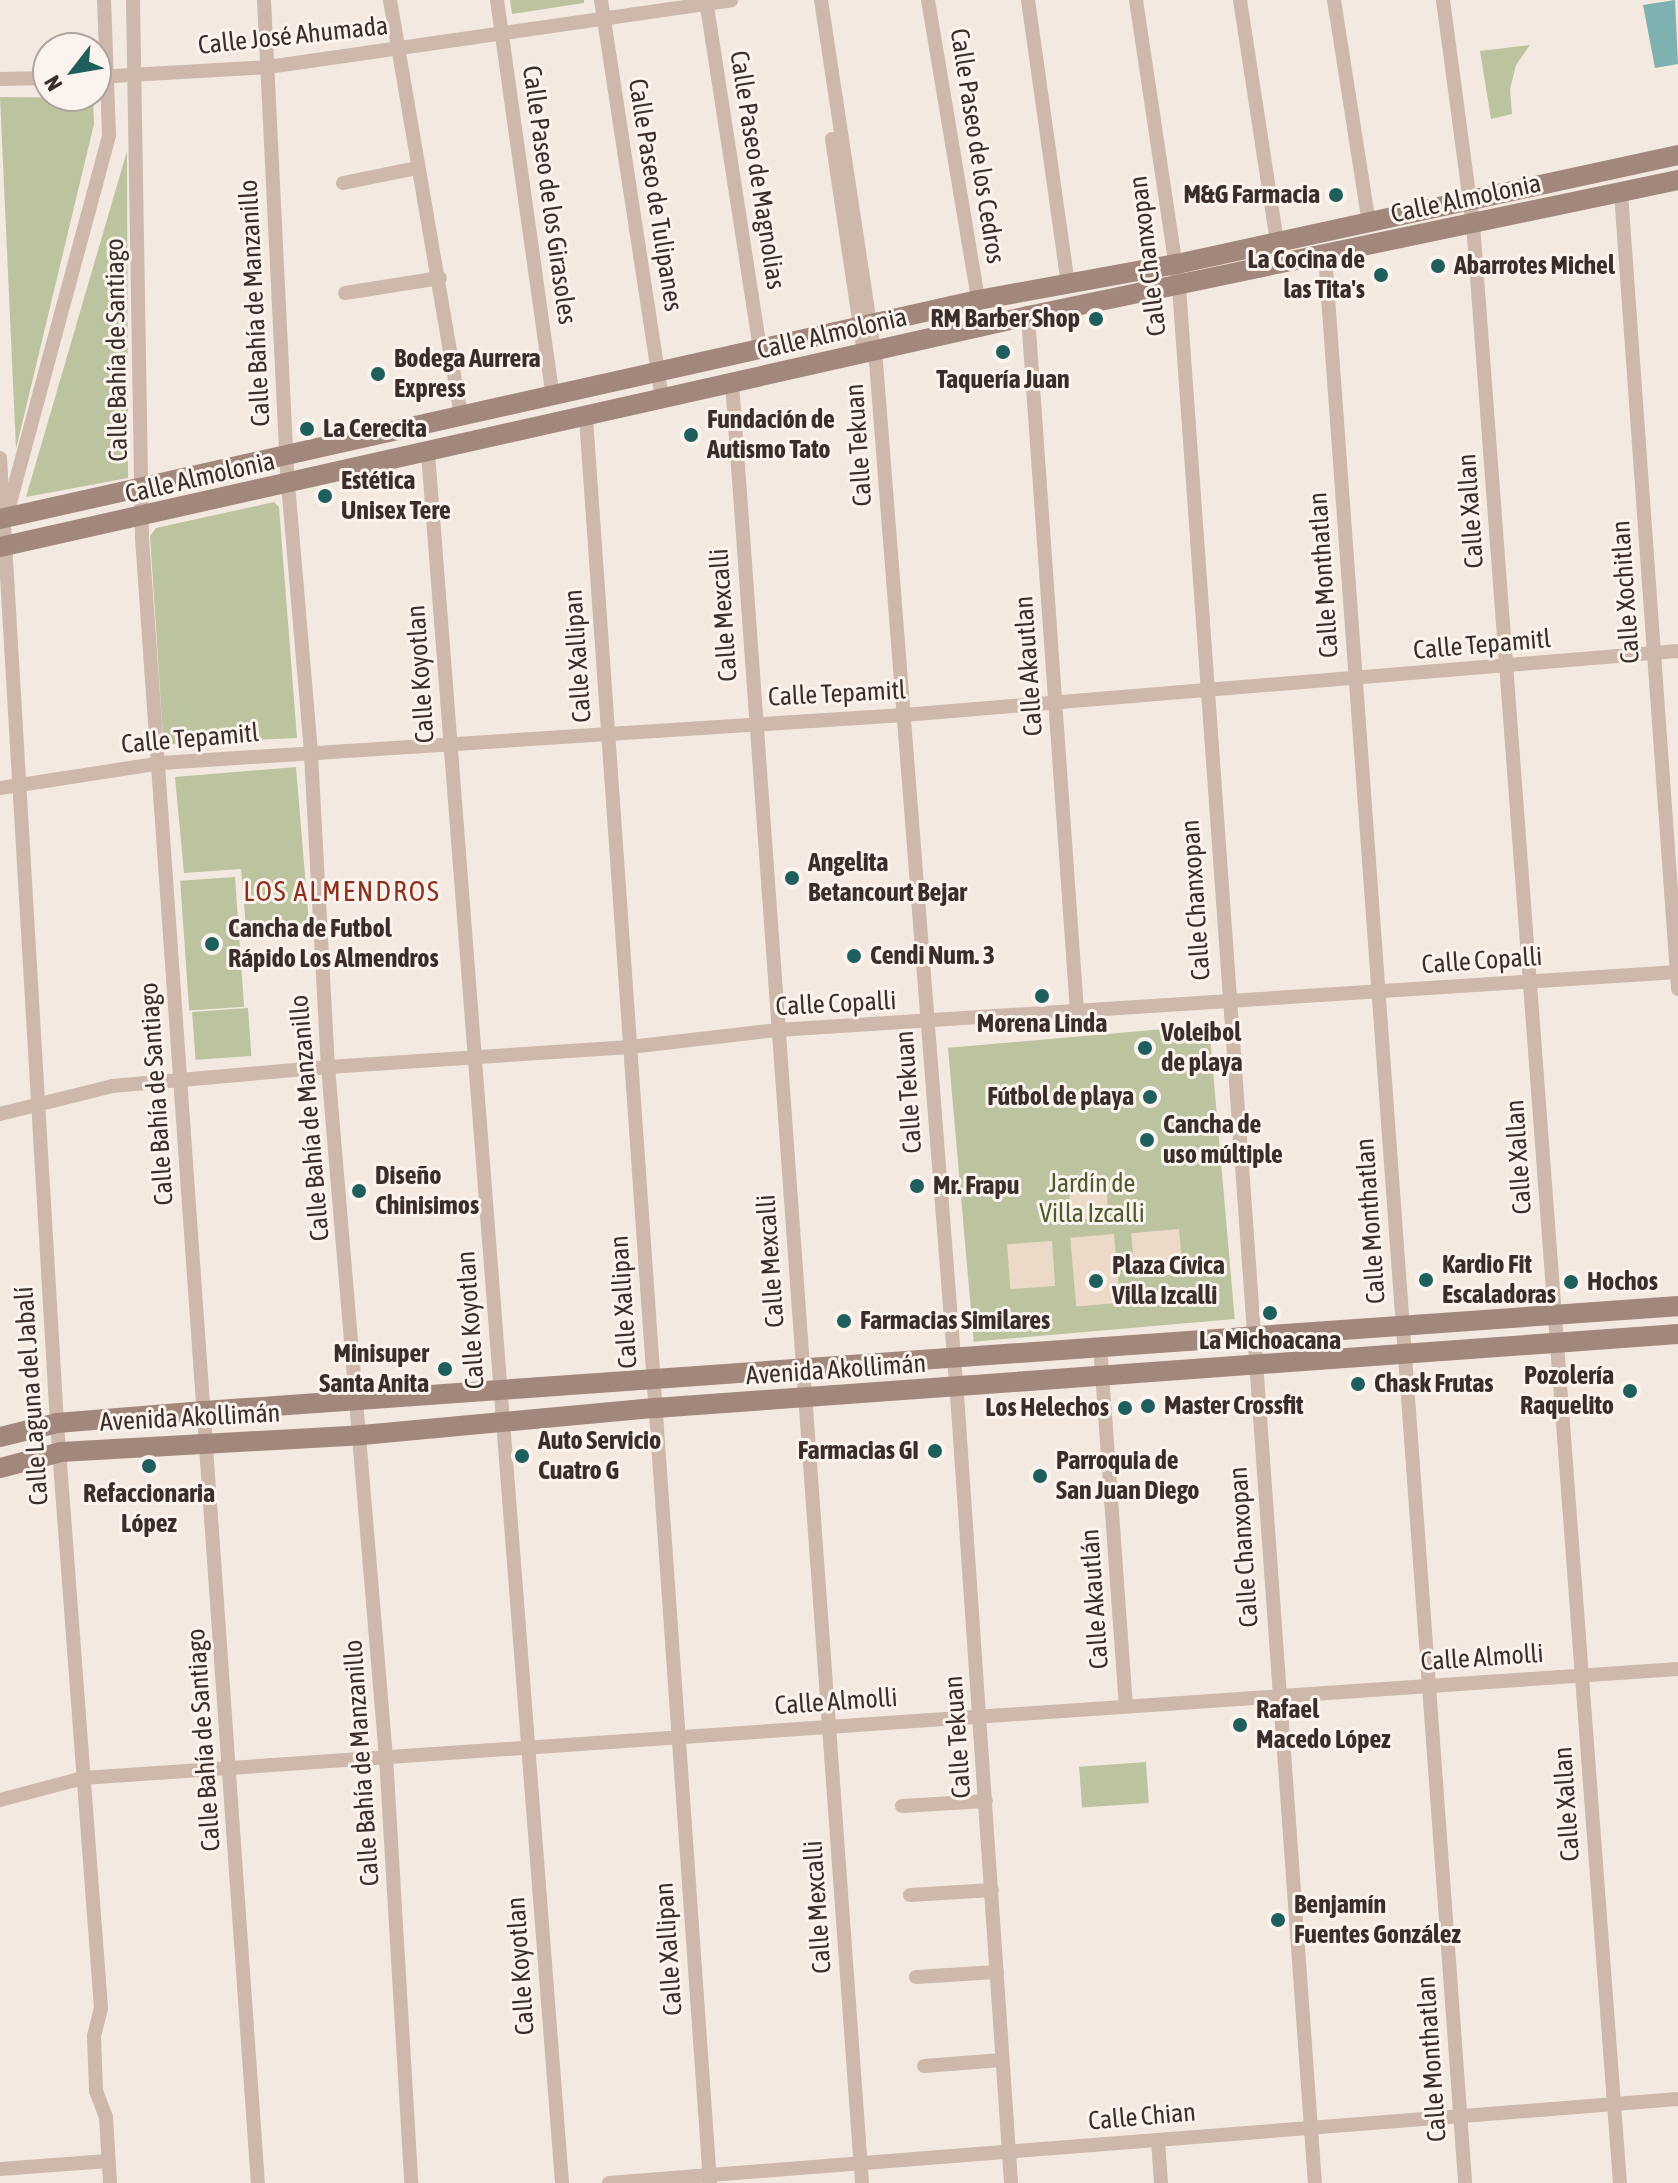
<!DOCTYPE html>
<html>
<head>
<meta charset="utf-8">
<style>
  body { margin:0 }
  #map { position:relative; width:1678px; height:2183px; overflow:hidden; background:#f4e9e0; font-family:"Asap Condensed",sans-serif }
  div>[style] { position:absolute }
  .green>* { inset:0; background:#bbc49f; transform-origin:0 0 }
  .plaza>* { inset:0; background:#ecd9c7; transform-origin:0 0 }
  .water>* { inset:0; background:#7eb2b0 }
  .street>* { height:14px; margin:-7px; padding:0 7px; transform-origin:7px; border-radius:7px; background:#cdb8ab }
  .secondary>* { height:20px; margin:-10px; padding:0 10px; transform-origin:10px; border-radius:10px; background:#a1877c }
  .dots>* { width:22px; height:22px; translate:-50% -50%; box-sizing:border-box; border:4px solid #fbf3ed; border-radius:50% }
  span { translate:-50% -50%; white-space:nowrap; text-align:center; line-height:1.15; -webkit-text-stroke:6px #fbf3ed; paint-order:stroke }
  .street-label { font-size:26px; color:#3b2e2a }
  .poi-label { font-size:26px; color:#3b2e2a; font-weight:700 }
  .right { translate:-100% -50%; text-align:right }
  .left { translate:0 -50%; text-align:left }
  .park-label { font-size:26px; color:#4d5a2d }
  .neighbourhood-label { font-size:28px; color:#8d3220; letter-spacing:2px }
  .north { position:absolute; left:32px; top:32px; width:80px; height:80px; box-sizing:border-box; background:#fbf3ed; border:2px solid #aea49f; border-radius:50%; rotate:239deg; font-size:22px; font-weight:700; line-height:32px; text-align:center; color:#3b2e2a }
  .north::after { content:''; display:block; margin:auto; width:28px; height:36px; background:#1e5e5d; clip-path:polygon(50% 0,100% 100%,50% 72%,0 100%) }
</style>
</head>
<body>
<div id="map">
  <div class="green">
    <i style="clip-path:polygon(510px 0,584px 0,584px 3px,512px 14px)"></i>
    <i style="clip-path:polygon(1530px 45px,1516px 65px,1510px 89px,1512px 114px,1491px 119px,1480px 51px)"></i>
    <i style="clip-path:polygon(0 97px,93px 98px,94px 124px,16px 449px)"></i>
    <i style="clip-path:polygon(127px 151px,128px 478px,26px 497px)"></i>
    <i style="clip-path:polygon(274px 502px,279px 507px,297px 738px,172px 744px,163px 736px,150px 536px,156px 528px)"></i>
    <i style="clip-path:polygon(296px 767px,309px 923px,246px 928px,241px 869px,184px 873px,175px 777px)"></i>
    <i style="left:235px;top:877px;width:130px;height:55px;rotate:86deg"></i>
    <i style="left:248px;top:1008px;width:48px;height:56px;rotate:86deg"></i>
    <i style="left:1209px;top:1025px;width:295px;height:262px;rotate:85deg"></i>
    <i style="left:1146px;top:1762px;width:41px;height:67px;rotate:86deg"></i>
  </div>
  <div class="plaza">
    <i style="clip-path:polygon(1106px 1179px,1108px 1210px,1102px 1218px,1071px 1220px,1069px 1181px)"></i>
    <i style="left:1179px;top:1229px;width:45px;height:48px;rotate:85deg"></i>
    <i style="left:1114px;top:1234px;width:69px;height:44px;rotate:85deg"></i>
    <i style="left:1052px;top:1241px;width:45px;height:45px;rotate:86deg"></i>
  </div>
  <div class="water">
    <i style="clip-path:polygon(1675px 0,1678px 64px,1655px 68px,1643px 5px)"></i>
  </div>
  <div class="street">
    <i style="left:133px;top:0;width:538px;rotate:89.04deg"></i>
    <i style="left:142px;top:538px;width:1649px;rotate:85.97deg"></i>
    <i style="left:264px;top:0;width:485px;rotate:87.2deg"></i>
    <i style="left:288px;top:484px;width:271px;rotate:85.1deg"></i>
    <i style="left:311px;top:754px;width:313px;rotate:86.9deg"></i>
    <i style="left:328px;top:1067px;width:692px;rotate:85.2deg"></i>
    <i style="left:386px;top:1757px;width:427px;rotate:86.6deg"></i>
    <i style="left:390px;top:0;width:423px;rotate:80.3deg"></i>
    <i style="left:497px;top:0;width:400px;rotate:82deg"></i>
    <i style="left:601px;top:0;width:403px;rotate:81.3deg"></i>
    <i style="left:706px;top:0;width:352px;rotate:81.2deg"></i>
    <i style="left:821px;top:0;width:366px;rotate:81.4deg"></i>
    <i style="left:876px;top:362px;width:1050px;rotate:85.52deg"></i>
    <i style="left:958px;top:1409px;width:776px;rotate:86.08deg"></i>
    <i style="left:928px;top:0;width:304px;rotate:80.5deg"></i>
    <i style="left:1028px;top:0;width:287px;rotate:82deg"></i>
    <i style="left:1136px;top:0;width:290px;rotate:81.5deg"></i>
    <i style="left:1179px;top:287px;width:1901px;rotate:85.9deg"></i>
    <i style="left:1240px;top:0;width:244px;rotate:81.3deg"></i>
    <i style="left:1334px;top:0;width:226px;rotate:81.1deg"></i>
    <i style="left:1443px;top:0;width:226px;rotate:82.4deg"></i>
    <i style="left:1473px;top:224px;width:1965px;rotate:85.71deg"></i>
    <i style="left:96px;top:77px;width:172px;rotate:-3.3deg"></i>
    <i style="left:268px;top:67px;width:468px;rotate:-8.2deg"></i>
    <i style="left:0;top:79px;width:48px;rotate:-1.2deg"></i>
    <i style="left:832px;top:139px;width:216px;rotate:81.5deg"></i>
    <i style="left:343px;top:183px;width:76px;rotate:-11.5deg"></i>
    <i style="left:1621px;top:193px;width:798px;rotate:85.9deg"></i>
    <i style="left:1325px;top:256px;width:1932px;rotate:85.84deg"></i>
    <i style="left:345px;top:293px;width:96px;rotate:-9deg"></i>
    <i style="left:1028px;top:316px;width:698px;rotate:85.97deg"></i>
    <i style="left:732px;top:383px;width:1805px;rotate:85.87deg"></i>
    <i style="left:586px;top:418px;width:1769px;rotate:85.98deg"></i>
    <i style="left:428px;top:453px;width:1735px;rotate:85.57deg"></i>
    <i style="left:0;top:458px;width:967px;rotate:86.62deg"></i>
    <i style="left:57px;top:1423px;width:587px;rotate:85.7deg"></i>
    <i style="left:101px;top:2008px;width:29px;rotate:104deg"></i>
    <i style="left:94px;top:2036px;width:55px;rotate:87.9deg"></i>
    <i style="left:96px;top:2091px;width:28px;rotate:69deg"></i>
    <i style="left:106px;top:2117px;width:66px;rotate:86.5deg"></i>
    <i style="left:7px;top:514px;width:392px;rotate:-74.9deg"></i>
    <i style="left:109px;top:135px;width:135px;rotate:-92.1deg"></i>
    <i style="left:0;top:788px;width:163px;rotate:-8.8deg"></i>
    <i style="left:161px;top:763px;width:745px;rotate:-3.7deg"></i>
    <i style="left:904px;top:715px;width:777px;rotate:-4.73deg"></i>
    <i style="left:0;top:1114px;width:115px;rotate:-14deg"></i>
    <i style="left:112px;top:1086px;width:217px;rotate:-5deg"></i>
    <i style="left:328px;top:1067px;width:303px;rotate:-3.8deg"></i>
    <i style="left:630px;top:1047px;width:149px;rotate:-6.6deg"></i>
    <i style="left:778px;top:1030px;width:902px;rotate:-3.69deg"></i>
    <i style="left:1100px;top:1345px;width:362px;rotate:85.9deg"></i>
    <i style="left:0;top:1800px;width:86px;rotate:-14.8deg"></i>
    <i style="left:83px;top:1778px;width:1599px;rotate:-3.91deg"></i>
    <i style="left:902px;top:1806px;width:84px;rotate:-3.4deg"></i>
    <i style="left:910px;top:1895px;width:82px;rotate:-3.5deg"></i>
    <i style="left:916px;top:1977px;width:81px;rotate:-3.5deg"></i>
    <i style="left:924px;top:2066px;width:78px;rotate:-4.4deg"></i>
    <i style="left:1158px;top:2140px;width:43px;rotate:86deg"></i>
    <i style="left:0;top:2169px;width:108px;rotate:-4.2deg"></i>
    <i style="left:609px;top:2183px;width:1072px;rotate:-4.49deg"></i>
  </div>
  <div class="secondary">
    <i style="left:0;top:519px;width:1002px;rotate:-12.62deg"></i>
    <i style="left:978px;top:300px;width:202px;rotate:-10.3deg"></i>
    <i style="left:1177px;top:264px;width:513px;rotate:-12.27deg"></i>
    <i style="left:0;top:547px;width:1054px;rotate:-12.66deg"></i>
    <i style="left:1028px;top:316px;width:664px;rotate:-11.82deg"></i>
    <i style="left:0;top:1437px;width:59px;rotate:-13.8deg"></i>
    <i style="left:57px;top:1423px;width:147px;rotate:-4.7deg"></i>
    <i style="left:204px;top:1411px;width:1478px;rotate:-4.07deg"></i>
    <i style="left:0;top:1468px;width:63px;rotate:-14.7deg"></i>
    <i style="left:61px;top:1452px;width:301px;rotate:-3.2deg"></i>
    <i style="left:362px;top:1435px;width:294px;rotate:-5.3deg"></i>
    <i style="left:655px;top:1408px;width:1026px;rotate:-4.14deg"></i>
  </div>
  <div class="dots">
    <i style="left:1336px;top:195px;background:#1e5e5d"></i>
    <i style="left:1438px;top:266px;background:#1e5e5d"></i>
    <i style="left:1381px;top:275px;background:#1e5e5d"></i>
    <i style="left:1096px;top:319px;background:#1e5e5d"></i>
    <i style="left:1003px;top:352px;background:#1e5e5d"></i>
    <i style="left:378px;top:374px;background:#1e5e5d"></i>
    <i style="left:307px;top:429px;background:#1e5e5d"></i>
    <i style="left:691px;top:435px;background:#1e5e5d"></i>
    <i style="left:325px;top:496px;background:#1e5e5d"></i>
    <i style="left:792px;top:878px;background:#1e5e5d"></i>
    <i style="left:212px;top:944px;background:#1e5e5d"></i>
    <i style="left:854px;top:956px;background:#1e5e5d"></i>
    <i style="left:1042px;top:996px;background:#1e5e5d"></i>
    <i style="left:1145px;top:1048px;background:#1e5e5d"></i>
    <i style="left:1150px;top:1097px;background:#1e5e5d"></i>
    <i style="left:1147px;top:1140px;background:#1e5e5d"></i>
    <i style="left:917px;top:1186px;background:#1e5e5d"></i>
    <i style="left:359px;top:1191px;background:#1e5e5d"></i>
    <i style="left:1426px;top:1280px;background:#1e5e5d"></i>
    <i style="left:1096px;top:1281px;background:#1e5e5d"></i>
    <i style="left:1571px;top:1282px;background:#1e5e5d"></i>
    <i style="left:1270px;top:1313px;background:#1e5e5d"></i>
    <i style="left:844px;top:1321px;background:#1e5e5d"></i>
    <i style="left:445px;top:1369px;background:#1e5e5d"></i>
    <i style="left:1358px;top:1384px;background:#1e5e5d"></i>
    <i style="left:1630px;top:1391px;background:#1e5e5d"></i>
    <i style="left:1148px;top:1406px;background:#1e5e5d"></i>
    <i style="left:1125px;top:1408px;background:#1e5e5d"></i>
    <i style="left:935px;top:1451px;background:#1e5e5d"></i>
    <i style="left:522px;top:1456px;background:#1e5e5d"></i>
    <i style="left:149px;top:1466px;background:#1e5e5d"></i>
    <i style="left:1040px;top:1476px;background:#1e5e5d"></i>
    <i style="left:1240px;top:1725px;background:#1e5e5d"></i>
    <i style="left:1278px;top:1920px;background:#1e5e5d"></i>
  </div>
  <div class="street-label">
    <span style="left:293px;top:36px;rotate:-6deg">Calle José Ahumada</span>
    <span style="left:977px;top:146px;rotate:81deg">Calle Paseo de los Cedros</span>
    <span style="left:757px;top:170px;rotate:81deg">Calle Paseo de Magnolias</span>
    <span style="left:549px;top:195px;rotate:82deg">Calle Paseo de los Girasoles</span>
    <span style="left:655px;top:195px;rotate:81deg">Calle Paseo de Tulipanes</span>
    <span style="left:1466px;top:199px;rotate:-12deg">Calle Almolonia</span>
    <span style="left:1148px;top:256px;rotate:-97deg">Calle Chanxopan</span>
    <span style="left:255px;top:303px;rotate:-93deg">Calle Bahía de Manzanillo</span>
    <span style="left:832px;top:334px;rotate:-13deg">Calle Almolonia</span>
    <span style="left:117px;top:350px;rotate:-91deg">Calle Bahía de Santiago</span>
    <span style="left:859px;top:445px;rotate:-94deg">Calle Tekuan</span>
    <span style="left:200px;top:478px;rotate:-13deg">Calle Almolonia</span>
    <span style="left:1471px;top:511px;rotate:-94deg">Calle Xallan</span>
    <span style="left:1324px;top:575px;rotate:-94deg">Calle Monthatlan</span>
    <span style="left:1626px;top:592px;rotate:-94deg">Calle Xochitlan</span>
    <span style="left:724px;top:615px;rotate:-94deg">Calle Mexcalli</span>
    <span style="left:1482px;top:645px;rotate:-5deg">Calle Tepamitl</span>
    <span style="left:578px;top:656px;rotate:-94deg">Calle Xallipan</span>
    <span style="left:1029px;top:666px;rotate:-94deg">Calle Akautlan</span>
    <span style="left:421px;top:674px;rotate:-94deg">Calle Koyotlan</span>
    <span style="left:837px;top:694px;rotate:-3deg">Calle Tepamitl</span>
    <span style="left:190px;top:739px;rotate:-5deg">Calle Tepamitl</span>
    <span style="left:1196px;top:900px;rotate:-94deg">Calle Chanxopan</span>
    <span style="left:1482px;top:961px;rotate:-4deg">Calle Copalli</span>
    <span style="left:836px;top:1004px;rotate:-3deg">Calle Copalli</span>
    <span style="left:909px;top:1092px;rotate:-94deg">Calle Tekuan</span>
    <span style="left:157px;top:1094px;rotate:-94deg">Calle Bahía de Santiago</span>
    <span style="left:310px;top:1118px;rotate:-95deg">Calle Bahía de Manzanillo</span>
    <span style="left:1519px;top:1157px;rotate:-94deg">Calle Xallan</span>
    <span style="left:1371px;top:1221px;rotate:-94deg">Calle Monthatlan</span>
    <span style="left:771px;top:1261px;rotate:-94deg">Calle Mexcalli</span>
    <span style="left:624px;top:1302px;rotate:-94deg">Calle Xallipan</span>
    <span style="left:471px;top:1320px;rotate:-94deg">Calle Koyotlan</span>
    <span style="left:836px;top:1370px;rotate:-4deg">Avenida Akollimán</span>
    <span style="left:32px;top:1396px;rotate:-94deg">Calle Laguna del Jabalí</span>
    <span style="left:190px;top:1418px;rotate:-3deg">Avenida Akollimán</span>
    <span style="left:1244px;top:1547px;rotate:-94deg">Calle Chanxopan</span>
    <span style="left:1095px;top:1599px;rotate:-94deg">Calle Akautlán</span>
    <span style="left:1482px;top:1658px;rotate:-4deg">Calle Almolli</span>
    <span style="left:836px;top:1702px;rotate:-4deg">Calle Almolli</span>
    <span style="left:958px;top:1737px;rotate:-94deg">Calle Tekuan</span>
    <span style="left:204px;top:1740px;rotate:-94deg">Calle Bahía de Santiago</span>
    <span style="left:362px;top:1763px;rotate:-94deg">Calle Bahía de Manzanillo</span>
    <span style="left:1567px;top:1804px;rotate:-94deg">Calle Xallan</span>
    <span style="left:818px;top:1907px;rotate:-94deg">Calle Mexcalli</span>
    <span style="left:669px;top:1949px;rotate:-94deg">Calle Xallipan</span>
    <span style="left:521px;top:1966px;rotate:-94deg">Calle Koyotlan</span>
    <span style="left:1432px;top:2059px;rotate:-94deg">Calle Monthatlan</span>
    <span style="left:1142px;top:2117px;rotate:-5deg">Calle Chian</span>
  </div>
  <div class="poi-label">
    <span class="right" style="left:1320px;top:195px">M&amp;G Farmacia</span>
    <span class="right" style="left:1365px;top:275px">La Cocina de<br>las Tita's</span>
    <span class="left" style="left:1454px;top:266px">Abarrotes Michel</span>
    <span class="right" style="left:1080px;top:319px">RM Barber Shop</span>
    <span class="left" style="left:394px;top:374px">Bodega Aurrera<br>Express</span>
    <span style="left:1003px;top:380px">Taquería Juan</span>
    <span class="left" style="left:707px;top:435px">Fundación de<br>Autismo Tato</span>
    <span class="left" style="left:323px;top:429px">La Cerecita</span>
    <span class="left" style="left:341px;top:496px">Estética<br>Unisex Tere</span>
    <span class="left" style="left:808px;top:878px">Angelita<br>Betancourt Bejar</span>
    <span class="left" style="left:228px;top:944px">Cancha de Futbol<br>Rápido Los Almendros</span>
    <span class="left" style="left:870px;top:956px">Cendi Num. 3</span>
    <span style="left:1042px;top:1024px">Morena Linda</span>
    <span class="left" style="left:1161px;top:1048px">Voleibol<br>de playa</span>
    <span class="right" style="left:1134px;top:1097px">Fútbol de playa</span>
    <span class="left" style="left:1163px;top:1140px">Cancha de<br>uso múltiple</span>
    <span class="left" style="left:375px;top:1191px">Diseño<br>Chinisimos</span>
    <span class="left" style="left:933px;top:1186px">Mr. Frapu</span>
    <span class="left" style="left:1442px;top:1280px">Kardio Fit<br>Escaladoras</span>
    <span class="left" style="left:1112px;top:1281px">Plaza Cívica<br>Villa Izcalli</span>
    <span class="left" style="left:1587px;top:1282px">Hochos</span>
    <span class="left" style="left:860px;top:1321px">Farmacias Similares</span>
    <span style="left:1270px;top:1341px">La Michoacana</span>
    <span class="right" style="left:429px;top:1369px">Minisuper<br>Santa Anita</span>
    <span class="right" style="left:1614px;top:1391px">Pozolería<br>Raquelito</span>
    <span class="left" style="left:1374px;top:1384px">Chask Frutas</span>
    <span class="left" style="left:1164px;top:1406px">Master Crossfit</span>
    <span class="right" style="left:1109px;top:1408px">Los Helechos</span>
    <span class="left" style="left:538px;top:1456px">Auto Servicio<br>Cuatro G</span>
    <span class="right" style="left:919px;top:1451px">Farmacias GI</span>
    <span class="left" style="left:1056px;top:1476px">Parroquia de<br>San Juan Diego</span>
    <span style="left:149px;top:1509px">Refaccionaria<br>López</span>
    <span class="left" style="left:1256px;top:1725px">Rafael<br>Macedo López</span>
    <span class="left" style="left:1294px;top:1920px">Benjamín<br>Fuentes González</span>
  </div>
  <div class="park-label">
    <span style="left:1092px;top:1199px">Jardín de<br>Villa Izcalli</span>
  </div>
  <div class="neighbourhood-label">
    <span style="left:342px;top:891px">LOS ALMENDROS</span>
  </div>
  <div class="north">N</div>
</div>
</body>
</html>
